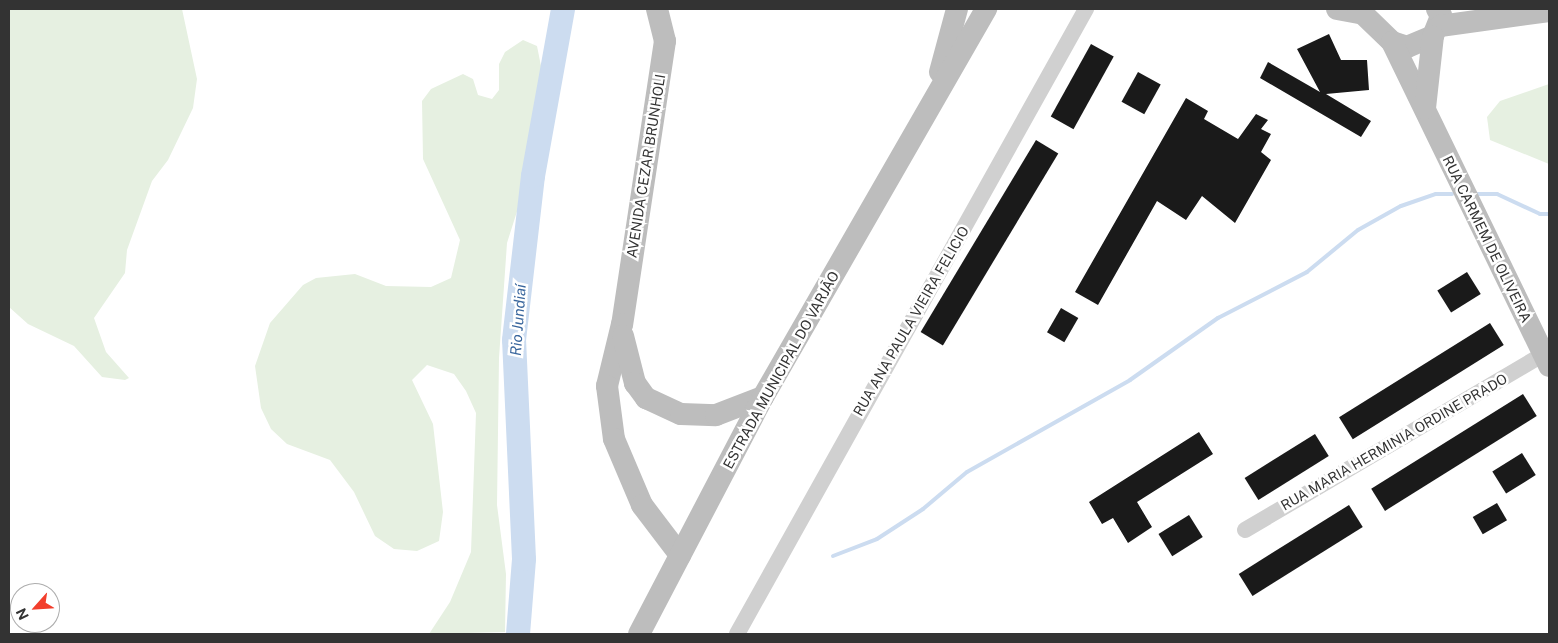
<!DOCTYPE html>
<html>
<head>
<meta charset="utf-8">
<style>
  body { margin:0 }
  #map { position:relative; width:1558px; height:643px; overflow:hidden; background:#fff; font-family:"Public Sans",sans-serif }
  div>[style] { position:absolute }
  .green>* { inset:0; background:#e6f0e1 }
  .stream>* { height:4px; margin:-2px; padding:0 2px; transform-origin:2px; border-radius:2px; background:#ccdcf0 }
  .river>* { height:24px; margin:-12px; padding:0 12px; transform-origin:12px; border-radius:12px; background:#ccdcf0 }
  .building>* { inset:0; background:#1a1a1a; transform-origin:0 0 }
  .street>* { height:16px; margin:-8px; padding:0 8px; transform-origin:8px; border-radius:8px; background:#d0d0d0 }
  .secondary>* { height:22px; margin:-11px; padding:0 11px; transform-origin:11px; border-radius:11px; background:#bdbdbd }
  span { translate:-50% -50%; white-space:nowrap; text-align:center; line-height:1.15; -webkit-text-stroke:5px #fff; paint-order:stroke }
  .street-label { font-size:14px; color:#333 }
  .water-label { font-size:15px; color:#39669d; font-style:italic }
  .frame { position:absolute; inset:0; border:10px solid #333; pointer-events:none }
  .north { position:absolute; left:10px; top:583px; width:50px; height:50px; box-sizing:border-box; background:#fff; border:1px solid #adadad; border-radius:50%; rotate:244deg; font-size:14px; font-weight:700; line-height:20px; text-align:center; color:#333 }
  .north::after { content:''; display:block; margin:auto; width:18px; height:22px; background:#f23e2c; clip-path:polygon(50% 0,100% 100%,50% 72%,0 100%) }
</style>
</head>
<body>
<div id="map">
  <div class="green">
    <i style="clip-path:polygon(9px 9px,182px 9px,197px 79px,193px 108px,168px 160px,152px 181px,127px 250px,125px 273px,94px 318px,106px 352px,129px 378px,125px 380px,102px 377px,74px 346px,28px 324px,9px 307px)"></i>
    <i style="clip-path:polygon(523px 40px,537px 46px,542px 71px,541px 136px,507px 243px,499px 358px,497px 505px,506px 574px,505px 632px,429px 634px,450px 602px,471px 552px,476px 413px,466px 391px,454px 374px,427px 365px,412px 380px,433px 424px,443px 512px,439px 541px,417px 551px,394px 549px,375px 536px,354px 492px,330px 460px,287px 444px,271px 429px,261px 408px,255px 366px,270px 323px,303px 285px,316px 278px,355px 274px,386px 286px,431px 287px,451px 278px,460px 240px,423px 159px,422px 101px,431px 89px,463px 74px,473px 79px,478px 95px,492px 99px,499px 90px,499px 64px,505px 52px)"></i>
    <i style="clip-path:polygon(1549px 84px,1549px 164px,1490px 140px,1487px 117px,1500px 101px)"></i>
  </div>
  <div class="stream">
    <i style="left:1478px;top:194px;width:19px"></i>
    <i style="left:1497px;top:194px;width:47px;rotate:24.9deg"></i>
    <i style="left:1540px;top:214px;width:9px"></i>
    <i style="left:833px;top:556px;width:47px;rotate:-21.1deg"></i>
    <i style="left:877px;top:539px;width:55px;rotate:-33.1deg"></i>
    <i style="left:923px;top:509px;width:57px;rotate:-40.1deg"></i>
    <i style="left:967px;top:472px;width:187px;rotate:-29.4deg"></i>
    <i style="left:1130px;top:380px;width:108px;rotate:-35.2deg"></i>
    <i style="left:1218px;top:318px;width:100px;rotate:-27.3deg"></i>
    <i style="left:1307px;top:272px;width:66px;rotate:-39.5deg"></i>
    <i style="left:1358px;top:230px;width:49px;rotate:-29.2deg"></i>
    <i style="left:1401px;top:206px;width:37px;rotate:-19deg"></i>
    <i style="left:1436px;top:194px;width:16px"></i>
  </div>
  <div class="river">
    <i style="left:518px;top:634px;width:75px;rotate:-85.4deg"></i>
    <i style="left:524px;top:559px;width:219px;rotate:-92.6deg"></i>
    <i style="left:514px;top:340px;width:165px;rotate:-83.4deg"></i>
    <i style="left:533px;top:176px;width:170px;rotate:-79.8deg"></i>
  </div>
  <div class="building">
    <i style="clip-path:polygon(1329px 34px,1341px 60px,1367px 60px,1369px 90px,1326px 94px,1371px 121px,1361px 137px,1260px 78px,1268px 62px,1320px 92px,1297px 49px)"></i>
    <i style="left:1091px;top:44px;width:26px;height:83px;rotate:29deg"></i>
    <i style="left:1138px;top:72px;width:26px;height:34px;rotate:29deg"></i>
    <i style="clip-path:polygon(1186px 98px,1208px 111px,1204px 119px,1238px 139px,1256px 114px,1268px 120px,1261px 129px,1271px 134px,1261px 152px,1271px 160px,1235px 223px,1202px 196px,1186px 220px,1157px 201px,1098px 305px,1075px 292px)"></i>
    <i style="left:1036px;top:140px;width:26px;height:224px;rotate:31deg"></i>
    <i style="left:1467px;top:272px;width:26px;height:35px;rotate:58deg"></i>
    <i style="left:1061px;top:308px;width:20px;height:28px;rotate:30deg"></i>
    <i style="left:1490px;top:323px;width:26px;height:178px;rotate:58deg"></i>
    <i style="left:1523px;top:394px;width:26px;height:179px;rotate:58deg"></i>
    <i style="clip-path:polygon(1199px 432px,1213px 454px,1137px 502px,1152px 527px,1128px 543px,1113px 518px,1102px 524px,1089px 502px)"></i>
    <i style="left:1315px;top:434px;width:26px;height:83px;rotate:58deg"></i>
    <i style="left:1522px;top:453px;width:26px;height:35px;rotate:58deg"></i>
    <i style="left:1497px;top:503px;width:20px;height:28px;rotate:60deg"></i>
    <i style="left:1349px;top:505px;width:26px;height:130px;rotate:58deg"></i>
    <i style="left:1189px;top:515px;width:26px;height:36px;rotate:58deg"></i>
  </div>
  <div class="street">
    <i style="left:1245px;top:530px;width:347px;rotate:-30.5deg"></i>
    <i style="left:737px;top:634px;width:716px;rotate:-60.82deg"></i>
  </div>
  <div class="secondary">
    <i style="left:657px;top:9px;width:33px;rotate:76deg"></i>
    <i style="left:665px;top:41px;width:286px;rotate:98.6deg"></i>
    <i style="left:622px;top:324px;width:64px;rotate:103.6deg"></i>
    <i style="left:607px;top:386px;width:53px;rotate:82.5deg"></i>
    <i style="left:614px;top:439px;width:72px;rotate:67deg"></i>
    <i style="left:642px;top:505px;width:63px;rotate:52.8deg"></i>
    <i style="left:1337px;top:9px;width:22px;rotate:10deg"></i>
    <i style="left:1358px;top:9px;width:47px;rotate:44.1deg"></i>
    <i style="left:1392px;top:42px;width:16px;rotate:18deg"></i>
    <i style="left:1407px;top:47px;width:28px;rotate:-23deg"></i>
    <i style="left:1433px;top:36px;width:22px;rotate:-68deg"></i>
    <i style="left:1441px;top:16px;width:8px;rotate:-120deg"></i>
    <i style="left:1440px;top:26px;width:110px;rotate:-7.8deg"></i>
    <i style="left:1392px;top:42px;width:360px;rotate:64.1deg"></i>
    <i style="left:940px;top:72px;width:65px;rotate:-74.9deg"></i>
    <i style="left:1425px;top:108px;width:72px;rotate:-83.7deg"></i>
    <i style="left:623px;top:336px;width:49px;rotate:75.7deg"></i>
    <i style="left:635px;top:383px;width:19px;rotate:54deg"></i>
    <i style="left:646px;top:398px;width:38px;rotate:25deg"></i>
    <i style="left:681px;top:414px;width:35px;rotate:2deg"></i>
    <i style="left:716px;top:415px;width:50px;rotate:-21deg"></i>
    <i style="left:639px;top:634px;width:267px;rotate:-62.4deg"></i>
    <i style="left:763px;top:397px;width:448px;rotate:-60.1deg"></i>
  </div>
  <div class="street-label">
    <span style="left:646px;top:166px;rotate:-81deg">AVENIDA CEZAR BRUNHOLI</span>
    <span style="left:1487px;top:239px;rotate:64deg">RUA CARMEM DE OLIVEIRA</span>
    <span style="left:911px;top:321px;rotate:-60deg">RUA ANA PAULA VIEIRA FELICIO</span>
    <span style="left:781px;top:370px;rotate:-61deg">ESTRADA MUNICIPAL DO VARJÃO</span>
    <span style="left:1394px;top:442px;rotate:-30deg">RUA MARIA HERMINIA ORDINE PRADO</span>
  </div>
  <div class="water-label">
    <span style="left:518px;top:320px;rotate:-86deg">Rio Jundiaí</span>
  </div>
  <div class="frame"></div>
  <div class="north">N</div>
</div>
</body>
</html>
